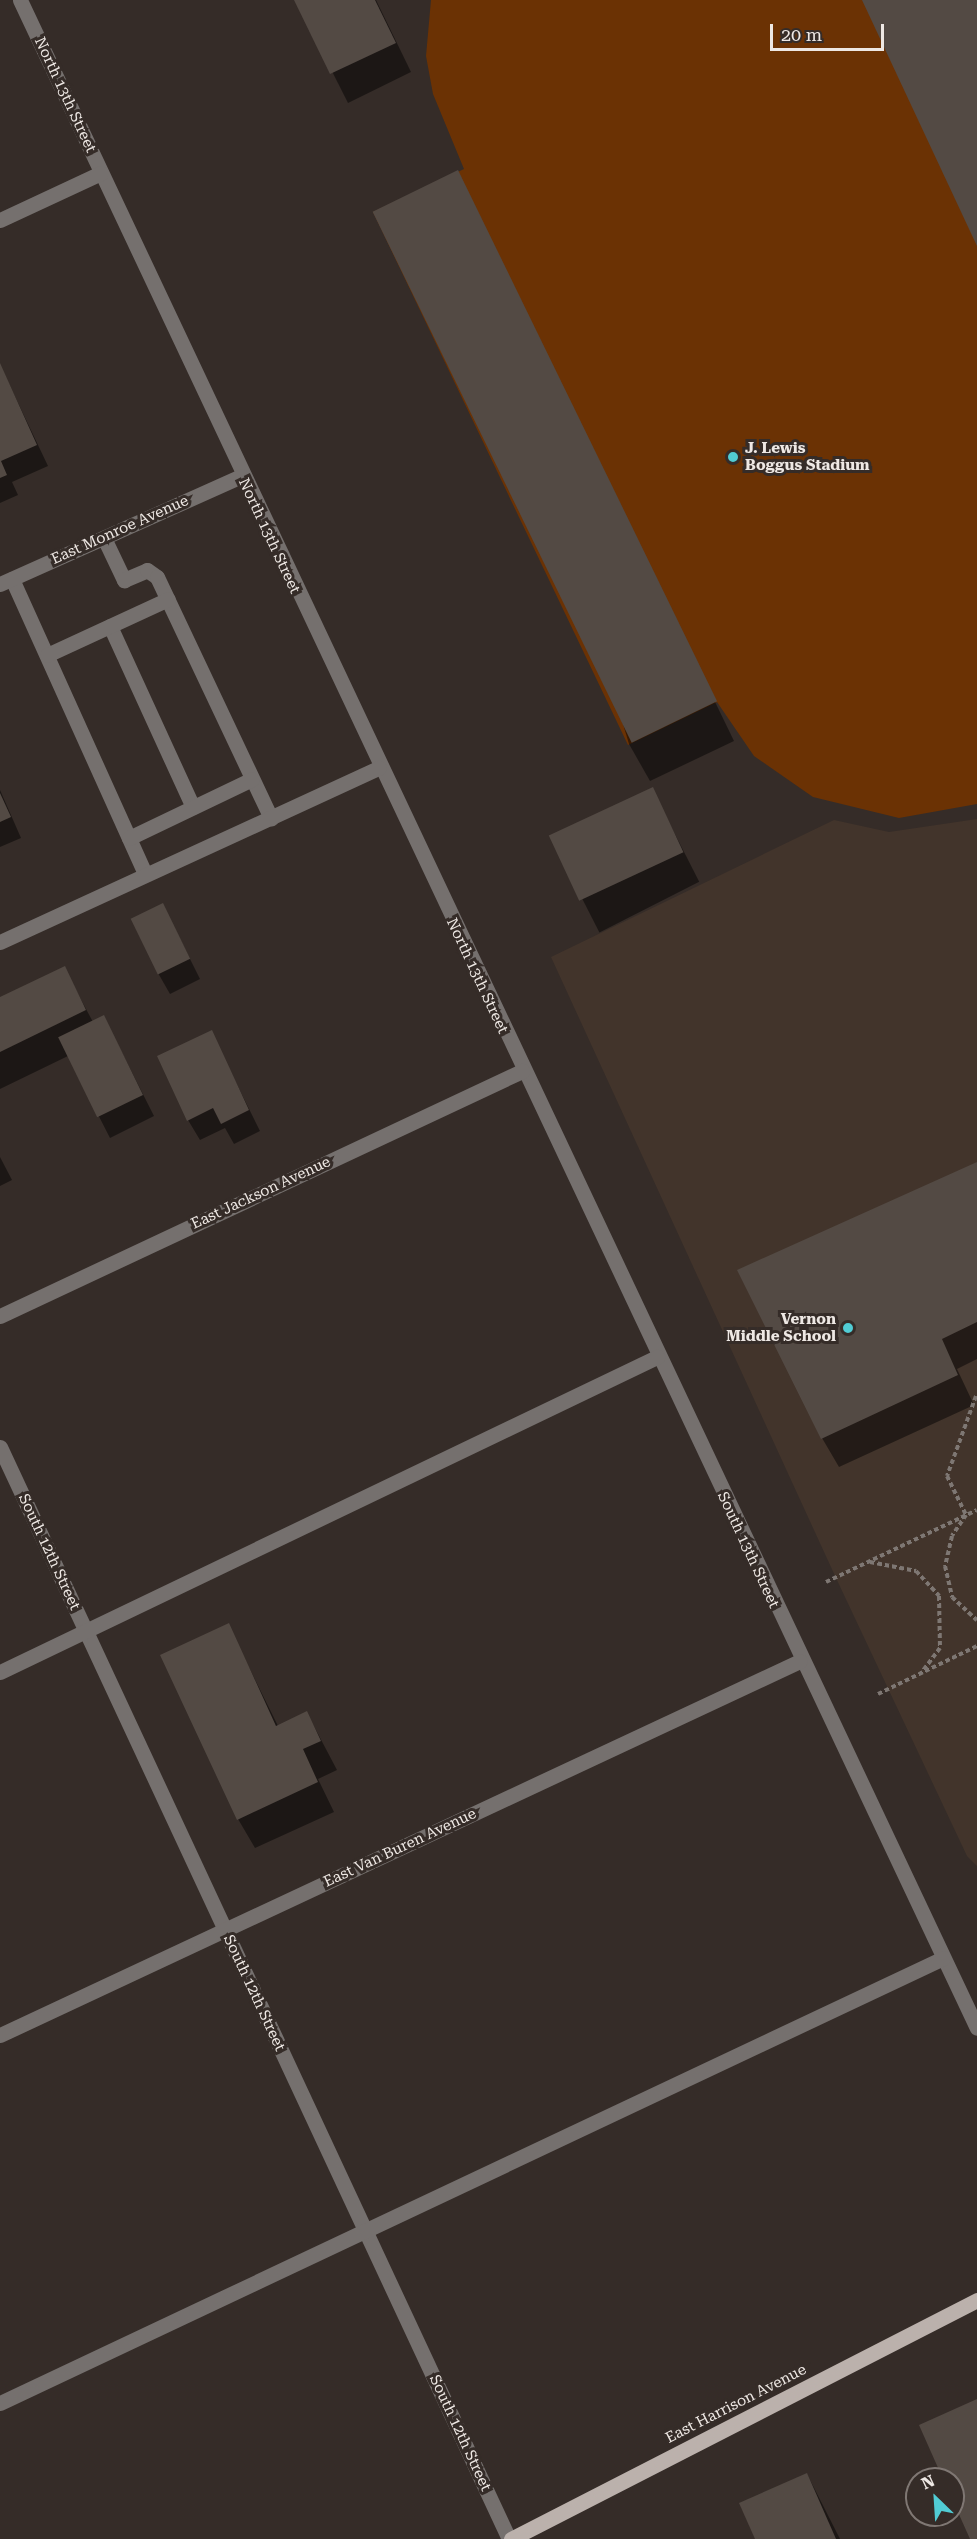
<!DOCTYPE html>
<html>
<head>
<meta charset="utf-8">
<style>
  body { margin:0 }
  #map { position:relative; width:977px; height:2539px; overflow:hidden; background:#352c28; font-family:"Roboto Serif",serif }
  div>[style] { position:absolute }
  .built>* { inset:0; background:#42342b }
  .green>* { inset:0; background:#6b3204 }
  .shadow>* { inset:0; background:#0007; transform-origin:0 0 }
  .building>* { inset:0; background:#534a44; transform-origin:0 0 }
  .path>* { height:4px; margin-top:-2px; transform-origin:0; background:repeating-linear-gradient(90deg,#7e7773 0 4.5px,transparent 0 7.5px) }
  .minor>* { height:15px; margin:-7.5px; padding:0 7.5px; transform-origin:7.5px; border-radius:7.5px; background:#75706e }
  .major>* { height:15px; margin:-7.5px; padding:0 7.5px; transform-origin:7.5px; border-radius:7.5px; background:#bbb1ac }
  .dots>* { width:16px; height:16px; translate:-50% -50%; box-sizing:border-box; border:3px solid #352c28; border-radius:50% }
  span { translate:-50% -50%; white-space:nowrap; text-align:center; line-height:1.15; -webkit-text-stroke:6px #352c28; paint-order:stroke }
  .street-label { font-size:15px; color:#eee8e4 }
  .poi-label { font-size:15px; color:#eee8e4; font-weight:700 }
  .left { translate:0 -50%; text-align:left }
  .right { translate:-100% -50%; text-align:right }
  .north { position:absolute; left:905px; top:2467px; width:60px; height:60px; box-sizing:border-box; background:#352c28; border:2px solid #7f7773; border-radius:50%; rotate:335deg; font-size:16px; font-weight:700; line-height:24px; text-align:center; color:#eee8e4 }
  .north::after { content:''; display:block; margin:auto; width:21px; height:27px; background:#51ccd4; clip-path:polygon(50% 0,100% 100%,50% 72%,0 100%) }
  .scale { position:absolute; left:770px; top:24px; width:114px; height:27px; box-sizing:border-box; border:3px solid #eee8e4; border-top:0; padding-left:8px; font-size:18px; line-height:21px; white-space:nowrap; color:#eee8e4; -webkit-text-stroke:4px #352c28; paint-order:stroke }
</style>
</head>
<body>
<div id="map">
  <div class="built">
    <i style="clip-path:polygon(977px 819px,977px 1866px,967px 1856px,836px 1578px,551px 957px,834px 820px,889px 832px)"></i>
  </div>
  <div class="green">
    <i style="clip-path:polygon(431px 0,977px 0,977px 804px,899px 818px,813px 797px,754px 756px,717px 702px,628px 745px,373px 212px,464px 169px,433px 94px,426px 56px)"></i>
  </div>
  <div class="shadow">
    <i style="clip-path:polygon(296px 0,376px 0,411px 72px,348px 103px)"></i>
    <i style="clip-path:polygon(458px 172px,734px 741px,650px 781px,629px 744px)"></i>
    <i style="clip-path:polygon(0 365px,48px 466px,12px 482px,18px 495px,0 503px)"></i>
    <i style="left:652px;top:789px;width:104px;height:112px;rotate:63deg"></i>
    <i style="clip-path:polygon(0 790px,21px 838px,0 847px)"></i>
    <i style="clip-path:polygon(163px 905px,200px 979px,170px 994px,158px 973px)"></i>
    <i style="clip-path:polygon(64px 968px,93px 1022px,104px 1017px,154px 1116px,110px 1138px,68px 1056px,0 1089px,0 998px)"></i>
    <i style="clip-path:polygon(211px 1032px,260px 1131px,234px 1144px,225px 1128px,200px 1140px,188px 1120px)"></i>
    <i style="clip-path:polygon(0 1157px,12px 1180px,0 1186px)"></i>
    <i style="clip-path:polygon(977px 1163px,977px 1359px,957px 1369px,974px 1405px,839px 1467px,822px 1438px)"></i>
    <i style="clip-path:polygon(228px 1625px,278px 1726px,307px 1713px,337px 1770px,318px 1779px,334px 1812px,255px 1848px,238px 1819px)"></i>
    <i style="clip-path:polygon(807px 2474px,840px 2539px,756px 2539px)"></i>
  </div>
  <div class="building">
    <i style="clip-path:polygon(294px 0,375px 0,396px 43px,330px 74px)"></i>
    <i style="clip-path:polygon(862px 0,977px 0,977px 246px)"></i>
    <i style="left:458px;top:170px;width:591px;height:95px;rotate:64deg"></i>
    <i style="clip-path:polygon(0 363px,37px 445px,1px 461px,7px 475px,0 478px)"></i>
    <i style="left:653px;top:787px;width:72px;height:115px;rotate:65deg"></i>
    <i style="clip-path:polygon(0 793px,11px 817px,0 822px)"></i>
    <i style="left:163px;top:903px;width:62px;height:36px;rotate:64deg"></i>
    <i style="clip-path:polygon(65px 966px,86px 1010px,0 1052px,0 997px)"></i>
    <i style="left:104px;top:1015px;width:89px;height:51px;rotate:64deg"></i>
    <i style="clip-path:polygon(212px 1030px,249px 1110px,221px 1124px,213px 1108px,187px 1121px,157px 1056px)"></i>
    <i style="clip-path:polygon(977px 1162px,977px 1322px,942px 1339px,958px 1375px,821px 1439px,737px 1270px)"></i>
    <i style="clip-path:polygon(229px 1623px,276px 1726px,307px 1711px,321px 1741px,303px 1749px,318px 1782px,237px 1820px,160px 1655px)"></i>
    <i style="clip-path:polygon(977px 2399px,977px 2539px,970px 2539px,953px 2501px,953px 2479px,943px 2479px,919px 2425px)"></i>
    <i style="clip-path:polygon(807px 2473px,836px 2539px,755px 2539px,739px 2503px)"></i>
  </div>
  <div class="path">
    <i style="left:976px;top:1396px;width:85px;rotate:109.9deg"></i>
    <i style="left:947px;top:1476px;width:43px;rotate:64deg"></i>
    <i style="left:966px;top:1515px;width:25px;rotate:124deg"></i>
    <i style="left:952px;top:1536px;width:31px;rotate:103deg"></i>
    <i style="left:945px;top:1566px;width:32px;rotate:77deg"></i>
    <i style="left:952px;top:1597px;width:34px;rotate:43deg"></i>
    <i style="left:870px;top:1562px;width:47px;rotate:11.1deg"></i>
    <i style="left:916px;top:1571px;width:34px;rotate:47deg"></i>
    <i style="left:939px;top:1596px;width:52px;rotate:88.9deg"></i>
    <i style="left:940px;top:1648px;width:31px;rotate:127deg"></i>
    <i style="left:826px;top:1582px;width:167px;rotate:-25.5deg"></i>
    <i style="left:878px;top:1694px;width:110px;rotate:-25.9deg"></i>
  </div>
  <div class="minor">
    <i style="left:20px;top:0;width:2242px;rotate:64.74deg"></i>
    <i style="left:0;top:220px;width:111px;rotate:-25deg"></i>
    <i style="left:104px;top:538px;width:47px;rotate:64.5deg"></i>
    <i style="left:124px;top:580px;width:25px;rotate:-23deg"></i>
    <i style="left:147px;top:570px;width:12px;rotate:35deg"></i>
    <i style="left:157px;top:577px;width:267px;rotate:64.7deg"></i>
    <i style="left:12px;top:579px;width:324px;rotate:65.7deg"></i>
    <i style="left:0;top:584px;width:264px;rotate:-24.1deg"></i>
    <i style="left:110px;top:626px;width:199px;rotate:65.4deg"></i>
    <i style="left:47px;top:655px;width:133px;rotate:-24.8deg"></i>
    <i style="left:129px;top:838px;width:136px;rotate:-25.6deg"></i>
    <i style="left:0;top:942px;width:417px;rotate:-24.7deg"></i>
    <i style="left:0;top:1316px;width:577px;rotate:-25.14deg"></i>
    <i style="left:0;top:1447px;width:1205px;rotate:65.01deg"></i>
    <i style="left:0;top:1672px;width:729px;rotate:-25.62deg"></i>
    <i style="left:0;top:2035px;width:883px;rotate:-25.06deg"></i>
    <i style="left:0;top:2403px;width:1043px;rotate:-25.26deg"></i>
  </div>
  <div class="major">
    <i style="left:511px;top:2539px;width:524px;rotate:-27.15deg"></i>
  </div>
  <div class="dots">
    <i style="left:733px;top:457px;background:#51ccd4"></i>
    <i style="left:848px;top:1328px;background:#51ccd4"></i>
  </div>
  <div class="street-label">
    <span style="left:65px;top:95px;rotate:65deg">North 13th Street</span>
    <span style="left:120px;top:530px;rotate:-24deg">East Monroe Avenue</span>
    <span style="left:269px;top:536px;rotate:65deg">North 13th Street</span>
    <span style="left:477px;top:976px;rotate:65deg">North 13th Street</span>
    <span style="left:261px;top:1193px;rotate:-25deg">East Jackson Avenue</span>
    <span style="left:748px;top:1550px;rotate:65deg">South 13th Street</span>
    <span style="left:49px;top:1552px;rotate:65deg">South 12th Street</span>
    <span style="left:400px;top:1848px;rotate:-25deg">East Van Buren Avenue</span>
    <span style="left:254px;top:1993px;rotate:65deg">South 12th Street</span>
    <span style="left:736px;top:2404px;rotate:-27deg">East Harrison Avenue</span>
    <span style="left:460px;top:2433px;rotate:65deg">South 12th Street</span>
  </div>
  <div class="poi-label">
    <span class="left" style="left:745px;top:457px">J. Lewis<br>Boggus Stadium</span>
    <span class="right" style="left:836px;top:1328px">Vernon<br>Middle School</span>
  </div>
  <div class="north">N</div>
  <div class="scale">20 m</div>
</div>
</body>
</html>
